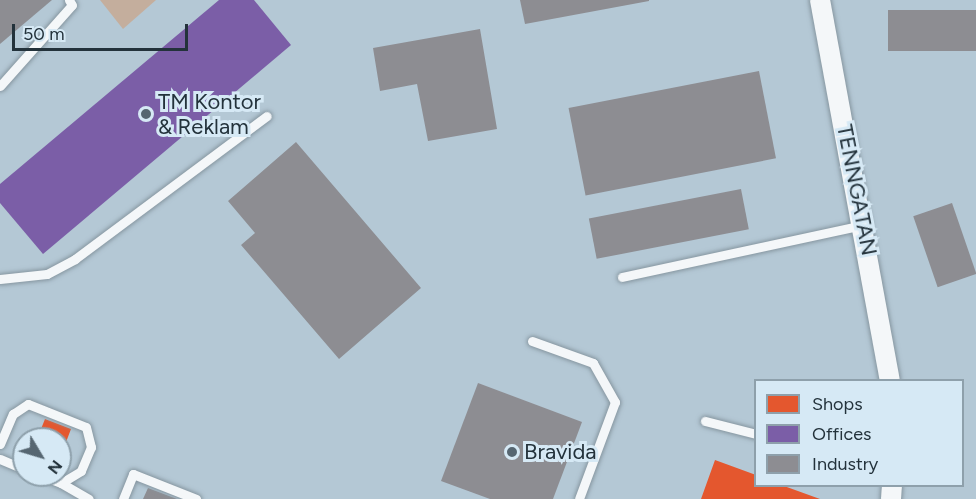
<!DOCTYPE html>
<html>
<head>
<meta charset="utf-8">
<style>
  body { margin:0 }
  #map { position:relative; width:976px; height:499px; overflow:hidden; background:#b4c8d5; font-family:Figtree,sans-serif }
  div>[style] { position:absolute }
  .green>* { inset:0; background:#c4ae9d }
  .shops>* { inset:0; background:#e4572e }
  .offices>* { inset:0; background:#7b5ea7 }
  .industry>* { inset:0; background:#8d8d92; transform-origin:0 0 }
  .roads { filter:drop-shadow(0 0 2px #8696a0) drop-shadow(0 0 2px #8696a0) }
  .service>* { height:9px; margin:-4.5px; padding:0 4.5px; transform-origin:4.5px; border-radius:4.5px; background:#f4f7f9 }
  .minor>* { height:20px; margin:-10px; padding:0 10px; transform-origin:10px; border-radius:10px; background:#f4f7f9 }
  .dots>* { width:16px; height:16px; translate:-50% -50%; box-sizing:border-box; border:3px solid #d6e9f5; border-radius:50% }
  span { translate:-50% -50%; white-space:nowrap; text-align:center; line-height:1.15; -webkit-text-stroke:6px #d6e9f5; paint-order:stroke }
  .poi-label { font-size:22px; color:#23323b }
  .left { translate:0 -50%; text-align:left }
  .street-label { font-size:22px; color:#23323b }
  .legend { position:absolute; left:754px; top:379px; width:210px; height:108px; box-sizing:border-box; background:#d6e9f5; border:2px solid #8ea0ab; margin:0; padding:8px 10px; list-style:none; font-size:18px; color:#23323b }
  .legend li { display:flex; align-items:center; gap:12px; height:30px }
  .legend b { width:30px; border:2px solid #8ea0ab }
  .north { position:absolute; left:12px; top:427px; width:60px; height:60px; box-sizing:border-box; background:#d6e9f5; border:2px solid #8ea0ab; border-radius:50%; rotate:128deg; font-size:16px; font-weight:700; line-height:24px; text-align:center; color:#23323b }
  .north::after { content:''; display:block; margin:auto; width:21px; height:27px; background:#566671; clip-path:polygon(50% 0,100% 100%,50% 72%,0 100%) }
  .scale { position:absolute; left:12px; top:24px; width:176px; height:27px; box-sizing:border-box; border:3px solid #23323b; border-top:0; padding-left:8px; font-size:18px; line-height:21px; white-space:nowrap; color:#23323b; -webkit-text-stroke:4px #d6e9f5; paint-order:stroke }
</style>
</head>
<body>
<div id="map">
  <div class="green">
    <i style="clip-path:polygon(100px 0,156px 0,123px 29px)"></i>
  </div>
  <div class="shops">
    <i style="clip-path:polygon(45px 419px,71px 429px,60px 458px,60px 439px,37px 439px)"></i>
    <i style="clip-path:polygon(715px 460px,756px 475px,756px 486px,784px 486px,820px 499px,701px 499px)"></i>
  </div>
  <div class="offices">
    <i style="clip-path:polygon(219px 0,254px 0,291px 45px,43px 254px,0 203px,0 184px)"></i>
  </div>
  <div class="industry">
    <i style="clip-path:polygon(0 0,52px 0,0 44px)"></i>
    <i style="clip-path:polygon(520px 0,649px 0,649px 1px,525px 24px)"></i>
    <i style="left:976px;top:10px;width:41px;height:88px;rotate:90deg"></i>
    <i style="clip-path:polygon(480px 29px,497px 129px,428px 141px,417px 84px,380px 91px,373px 48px)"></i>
    <i style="left:759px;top:71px;width:89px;height:194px;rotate:79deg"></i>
    <i style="clip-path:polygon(296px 142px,421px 288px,339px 359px,241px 245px,255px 233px,228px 201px)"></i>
    <i style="left:741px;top:189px;width:41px;height:155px;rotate:79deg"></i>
    <i style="left:952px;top:203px;width:75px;height:41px;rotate:71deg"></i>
    <i style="clip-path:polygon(478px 383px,582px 422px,553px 499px,490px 499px,441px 481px)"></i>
    <i style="clip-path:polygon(148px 488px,177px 499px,143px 499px)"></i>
  </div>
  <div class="roads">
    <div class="service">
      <i style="left:0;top:86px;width:108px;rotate:-48.4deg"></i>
      <i style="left:72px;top:5px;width:6px;rotate:-121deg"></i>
      <i style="left:622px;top:277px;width:246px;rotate:-12.2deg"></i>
      <i style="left:0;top:279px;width:47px;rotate:-6.1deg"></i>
      <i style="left:47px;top:274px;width:32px;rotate:-28deg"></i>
      <i style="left:75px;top:259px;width:239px;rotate:-36.7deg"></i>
      <i style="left:532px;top:341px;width:65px;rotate:19.8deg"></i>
      <i style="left:593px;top:363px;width:45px;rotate:60.6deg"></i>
      <i style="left:615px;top:402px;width:103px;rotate:110.4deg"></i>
      <i style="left:705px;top:421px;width:53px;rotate:14.3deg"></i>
      <i style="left:0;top:444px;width:33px;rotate:-67deg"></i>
      <i style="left:13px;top:414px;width:18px;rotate:-34deg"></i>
      <i style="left:28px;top:404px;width:62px;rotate:21.6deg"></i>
      <i style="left:86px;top:427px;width:21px;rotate:76deg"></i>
      <i style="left:91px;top:447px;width:26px;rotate:113deg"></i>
      <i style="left:81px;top:471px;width:23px;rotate:149deg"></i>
      <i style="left:61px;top:483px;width:22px;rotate:-159deg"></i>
      <i style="left:0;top:459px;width:26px;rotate:23deg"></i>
      <i style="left:61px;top:483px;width:32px;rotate:30deg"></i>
      <i style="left:123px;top:499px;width:27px;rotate:-68deg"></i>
      <i style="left:133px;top:474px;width:68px;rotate:21.6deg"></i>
    </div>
    <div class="minor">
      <i style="left:820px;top:0;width:386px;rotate:79.6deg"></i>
      <i style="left:891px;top:499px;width:13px;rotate:-86deg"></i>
    </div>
  </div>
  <div class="dots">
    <i style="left:146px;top:114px;background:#566671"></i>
    <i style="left:512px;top:452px;background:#566671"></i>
  </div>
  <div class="poi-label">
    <span class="left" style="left:158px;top:114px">TM Kontor<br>&amp; Reklam</span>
    <span class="left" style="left:524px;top:452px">Bravida</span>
  </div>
  <div class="street-label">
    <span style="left:857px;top:190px;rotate:79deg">TENNGATAN</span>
  </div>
  <ul class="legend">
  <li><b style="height:16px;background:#e4572e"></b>Shops</li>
  <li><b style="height:16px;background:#7b5ea7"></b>Offices</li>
  <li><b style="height:16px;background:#8d8d92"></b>Industry</li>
  </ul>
  <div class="north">N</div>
  <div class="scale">50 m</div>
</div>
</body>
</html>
